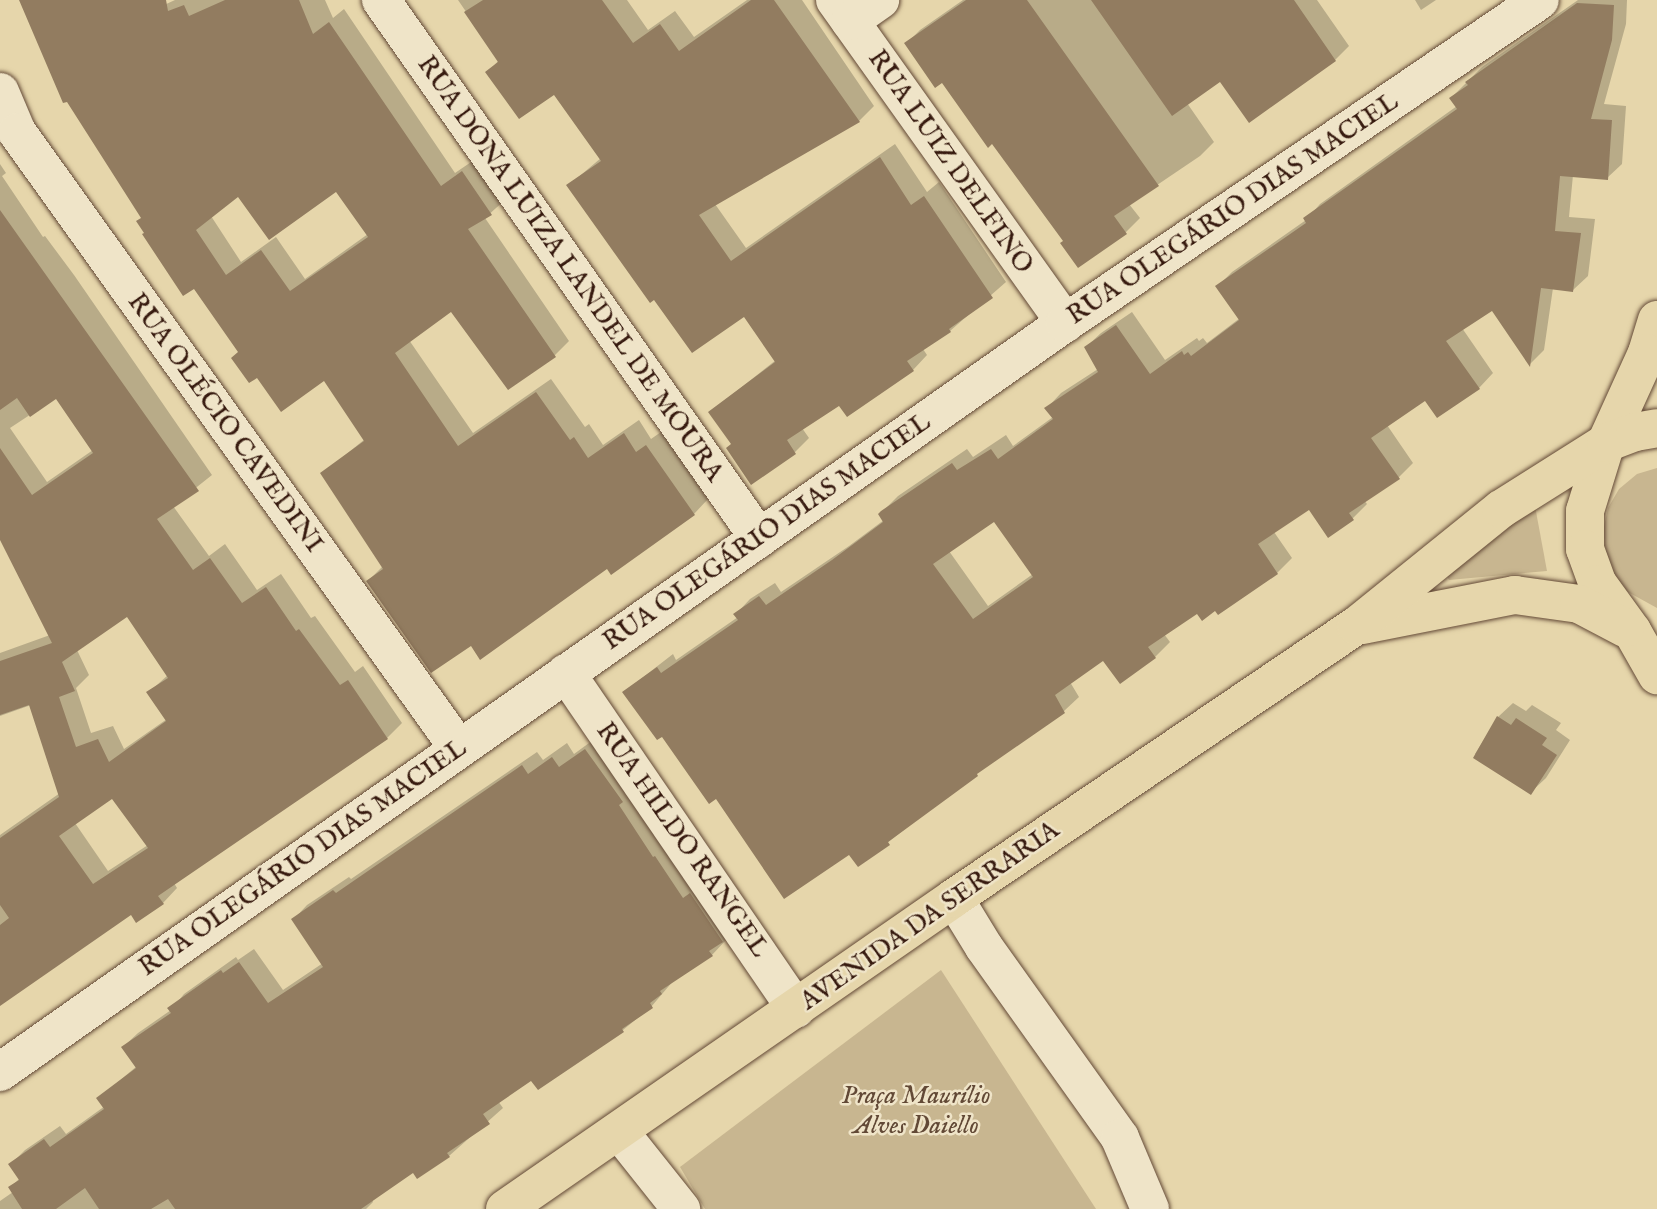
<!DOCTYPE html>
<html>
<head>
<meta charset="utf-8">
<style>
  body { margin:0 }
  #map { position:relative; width:1657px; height:1209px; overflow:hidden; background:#e6d6ab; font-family:"IM FELL English",serif }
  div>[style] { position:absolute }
  .green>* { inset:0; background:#c8b690 }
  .shadow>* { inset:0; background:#0003 }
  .building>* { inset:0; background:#927c60 }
  .roads { filter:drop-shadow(0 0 2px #634936) drop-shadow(0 0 2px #634936) }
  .minor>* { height:38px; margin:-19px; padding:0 19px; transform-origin:19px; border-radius:19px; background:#efe4c8 }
  .major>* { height:38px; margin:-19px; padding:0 19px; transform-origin:19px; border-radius:19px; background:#e6d6ab }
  span { translate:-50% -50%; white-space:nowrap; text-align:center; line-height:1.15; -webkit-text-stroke:5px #efe4c8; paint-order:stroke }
  .street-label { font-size:26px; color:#371a0f }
  .park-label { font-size:26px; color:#624936; font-style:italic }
</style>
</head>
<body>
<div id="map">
  <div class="green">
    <i style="clip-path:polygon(1657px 468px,1657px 608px,1628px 592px,1613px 573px,1606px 552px,1603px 531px,1608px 508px,1619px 489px,1637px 474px)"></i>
    <i style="clip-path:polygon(1535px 506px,1547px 571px,1449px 580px,1443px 569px)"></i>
    <i style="clip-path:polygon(941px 970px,1096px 1209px,705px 1209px,680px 1167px)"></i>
  </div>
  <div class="shadow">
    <i style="clip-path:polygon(evenodd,21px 0,131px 0,138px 17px,175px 0,325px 0,333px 18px,344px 9px,455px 173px,477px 158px,506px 199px,485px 218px,569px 341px,554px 356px,452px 310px,409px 340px,473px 433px,551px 379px,585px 427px,589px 424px,603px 445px,639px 420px,651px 439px,661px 432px,708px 499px,694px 514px,607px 567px,471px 644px,368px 581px,383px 566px,322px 474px,365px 439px,325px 378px,239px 351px,143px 217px,21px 0,337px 190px,368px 234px,305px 279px,276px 237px,241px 262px,211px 216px,238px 195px,337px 190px)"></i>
    <i style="clip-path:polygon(458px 0,627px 0,648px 30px,675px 11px,694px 37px,747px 0,802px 0,874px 106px,859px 121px,715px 204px,746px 248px,895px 144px,927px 192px,939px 182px,1006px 282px,950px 331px,923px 349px,927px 355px,913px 370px,839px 403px,802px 428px,809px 438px,795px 452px,733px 443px,710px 412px,776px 360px,745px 314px,569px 185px,601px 158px,554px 92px,488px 72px,499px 60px)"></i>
    <i style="clip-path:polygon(963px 0,1317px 0,1349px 46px,1335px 60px,1220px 79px,1187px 103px,1214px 142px,1200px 156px,1129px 204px,1140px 218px,1126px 232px,1078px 266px,1065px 240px,993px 142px,943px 81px,906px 44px,920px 30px)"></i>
    <i style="clip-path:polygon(1415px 0,1436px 0,1421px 10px)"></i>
    <i style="clip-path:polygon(evenodd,1578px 0,1627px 0,1626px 24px,1604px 104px,1626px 106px,1622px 164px,1607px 178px,1573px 175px,1569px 217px,1595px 219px,1588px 276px,1573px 290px,1553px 288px,1544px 350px,1530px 364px,1492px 309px,1462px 328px,1493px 373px,1479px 388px,1426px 399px,1387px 425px,1413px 463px,1398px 478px,1364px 500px,1367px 504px,1352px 519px,1309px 508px,1274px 532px,1292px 558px,1277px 573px,1216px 609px,1197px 612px,1164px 634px,1170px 642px,1155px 657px,1103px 658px,1070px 682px,1079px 697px,1064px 711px,989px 763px,859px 865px,850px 852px,717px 796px,624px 692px,673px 654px,676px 660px,738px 617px,736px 614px,750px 599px,775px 583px,781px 592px,849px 546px,884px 520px,880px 514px,898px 496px,967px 449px,973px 457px,1006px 435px,1013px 446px,1053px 417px,1047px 408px,1061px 393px,1098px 369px,1086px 347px,1101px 333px,1132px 312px,1165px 360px,1197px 338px,1199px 341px,1203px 338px,1207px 343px,1240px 318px,1217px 287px,1232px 272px,1306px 220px,1320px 204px,1457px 106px,1451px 98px,1482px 67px,1578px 0,994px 520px,1033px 574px,988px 606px,949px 551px,994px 520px)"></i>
    <i style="clip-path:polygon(evenodd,0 164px,6px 173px,2px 176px,43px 237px,45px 236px,74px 275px,212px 475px,173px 506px,209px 556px,225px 544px,257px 590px,281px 574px,311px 618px,315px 616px,355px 672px,363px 666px,402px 723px,387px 738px,174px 883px,177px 888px,163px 903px,131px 913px,0 999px,0 835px,60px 793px,31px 705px,0 716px,0 653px,50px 635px,0 535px,0 164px,57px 397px,93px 450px,47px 482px,10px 428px,57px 397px,0 164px,127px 614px,168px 675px,148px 693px,167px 719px,124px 749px,113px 726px,91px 733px,76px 688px,89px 675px,77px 650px,127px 614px,0 164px,113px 796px,148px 845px,108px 871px,75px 823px,113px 796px)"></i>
    <i style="clip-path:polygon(1513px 703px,1526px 711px,1532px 705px,1561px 723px,1556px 730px,1570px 740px,1546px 778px,1531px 792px,1475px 754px,1498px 717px)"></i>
    <i style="clip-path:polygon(600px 735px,726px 940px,712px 955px,674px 980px,651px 1007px,623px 1030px,532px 1078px,498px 1101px,503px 1108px,449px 1156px,413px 1170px,372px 1199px,373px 1202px,366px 1209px,0 1209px,0 1201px,13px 1192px,10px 1188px,20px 1178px,11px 1164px,25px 1150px,60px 1126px,66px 1134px,105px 1106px,99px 1098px,137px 1066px,123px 1047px,138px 1033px,171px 1010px,184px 994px,236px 957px,238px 960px,254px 949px,283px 990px,323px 963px,293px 920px,307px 905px,349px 877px,351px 879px,537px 752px,543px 760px,567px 743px,574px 754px)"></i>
  </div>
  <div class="building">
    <i style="clip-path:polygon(evenodd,19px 0,166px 0,168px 11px,184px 5px,189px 16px,225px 0,299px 0,313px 34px,329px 22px,441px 186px,462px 171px,492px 215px,468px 229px,556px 357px,508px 390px,451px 312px,395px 353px,458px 446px,536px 392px,570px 440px,574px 437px,588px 458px,624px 433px,636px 452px,646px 445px,695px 515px,611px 575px,607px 569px,480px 660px,471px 646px,431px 673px,366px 581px,383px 569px,320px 473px,364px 441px,324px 381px,281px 412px,257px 378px,249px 383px,231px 358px,238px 352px,194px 289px,183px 296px,142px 234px,144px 233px,136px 221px,141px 218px,67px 102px,63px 103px,19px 0,336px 192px,368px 237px,290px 291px,261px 250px,226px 275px,196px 230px,238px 197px,269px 240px,336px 192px)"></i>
    <i style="clip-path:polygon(483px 0,602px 0,633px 43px,660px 24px,679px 51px,751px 0,774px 0,860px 122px,699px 215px,731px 261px,880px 157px,911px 205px,924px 196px,993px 298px,949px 329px,951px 332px,907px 361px,914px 371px,847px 417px,839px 406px,787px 440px,796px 454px,751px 485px,726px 448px,731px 444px,708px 412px,775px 362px,744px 317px,692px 353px,654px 300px,650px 303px,566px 185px,601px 161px,554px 95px,519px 119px,485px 72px,498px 62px,464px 12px)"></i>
    <i style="clip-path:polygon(966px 0,1027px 0,1159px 186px,1114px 216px,1127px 234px,1078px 268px,1060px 243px,1063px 241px,992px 144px,988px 148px,942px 83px,935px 88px,904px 43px)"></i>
    <i style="clip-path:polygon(1091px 0,1294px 0,1336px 61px,1249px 123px,1220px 82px,1172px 116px)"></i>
    <i style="clip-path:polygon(evenodd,1577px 3px,1614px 5px,1612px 40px,1591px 119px,1612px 120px,1608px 180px,1560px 176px,1555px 231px,1581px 233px,1573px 292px,1541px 288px,1530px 367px,1492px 311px,1446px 341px,1480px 389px,1437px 418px,1425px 401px,1371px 438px,1400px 479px,1349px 513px,1354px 520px,1328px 538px,1309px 510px,1258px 544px,1278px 574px,1218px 615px,1215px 611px,1202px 621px,1197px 614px,1148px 647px,1156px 658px,1120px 684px,1103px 661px,1055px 695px,1065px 713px,977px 774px,978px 776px,888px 842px,890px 845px,858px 867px,849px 855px,784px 899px,716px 799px,709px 804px,662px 737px,657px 740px,622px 692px,657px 667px,661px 673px,738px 620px,733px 614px,759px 596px,766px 605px,832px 560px,883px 522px,878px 514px,881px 511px,952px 463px,957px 470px,991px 449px,998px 459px,1053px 419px,1044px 408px,1098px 372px,1084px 347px,1116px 325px,1150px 374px,1182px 351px,1184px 355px,1188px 352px,1191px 356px,1239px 320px,1215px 286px,1306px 223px,1303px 218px,1457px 109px,1449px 98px,1468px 85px,1465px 82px,1577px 3px,994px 522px,1033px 577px,973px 619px,933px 564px,994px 522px)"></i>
    <i style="clip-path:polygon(evenodd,0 210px,199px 491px,157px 519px,193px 570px,210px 558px,242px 603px,266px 587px,296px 631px,299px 629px,340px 685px,348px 680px,388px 739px,158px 896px,164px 904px,136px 923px,131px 915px,0 1006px,0 925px,9px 918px,0 905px,0 838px,59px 797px,29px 705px,0 715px,0 661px,52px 643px,0 540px,0 448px,32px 495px,93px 453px,56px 399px,30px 417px,17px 398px,0 410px,0 210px,127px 617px,168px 678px,146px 692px,166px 721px,109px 762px,98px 739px,76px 747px,59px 697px,75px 691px,62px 662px,127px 617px,0 210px,112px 799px,148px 848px,93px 884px,59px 836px,112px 799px)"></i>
    <i style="clip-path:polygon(1497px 716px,1511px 725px,1516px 718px,1547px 738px,1542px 745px,1557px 755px,1531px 795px,1473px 758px)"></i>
    <i style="clip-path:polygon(585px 749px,623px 802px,619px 805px,653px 857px,655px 856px,683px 898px,690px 893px,723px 942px,709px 951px,713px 956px,660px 991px,662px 994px,650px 1003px,653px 1008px,622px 1029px,624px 1032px,538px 1090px,531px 1081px,483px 1114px,490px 1124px,447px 1153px,450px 1157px,417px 1179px,413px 1173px,361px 1209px,175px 1209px,168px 1199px,151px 1209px,99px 1209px,85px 1188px,56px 1209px,22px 1209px,8px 1187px,19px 1180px,8px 1164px,44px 1139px,50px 1147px,104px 1109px,96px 1098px,136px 1068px,121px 1047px,171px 1013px,167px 1008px,221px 970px,223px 973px,239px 962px,268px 1003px,323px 967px,291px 919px,333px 890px,336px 893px,522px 765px,528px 774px,552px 757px,559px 767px)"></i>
  </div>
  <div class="roads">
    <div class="minor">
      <i style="left:381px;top:0;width:658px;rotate:54.91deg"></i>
      <i style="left:835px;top:0;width:397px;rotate:54.5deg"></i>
      <i style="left:850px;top:21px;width:37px;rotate:-35deg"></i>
      <i style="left:0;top:92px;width:43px;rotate:67deg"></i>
      <i style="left:17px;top:132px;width:759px;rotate:54.38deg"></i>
      <i style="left:566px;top:673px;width:407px;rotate:55.6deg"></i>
      <i style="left:954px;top:898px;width:57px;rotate:58.5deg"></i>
      <i style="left:984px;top:947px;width:234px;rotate:54.5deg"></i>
      <i style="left:1120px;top:1138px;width:77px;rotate:67.1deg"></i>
      <i style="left:0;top:1072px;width:1302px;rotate:-35.12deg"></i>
      <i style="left:1065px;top:323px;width:574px;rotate:-34.22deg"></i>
      <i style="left:619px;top:1131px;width:100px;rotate:51.5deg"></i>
    </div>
    <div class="major">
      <i style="left:1657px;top:320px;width:34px;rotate:107deg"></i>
      <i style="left:1647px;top:353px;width:99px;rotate:114.5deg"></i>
      <i style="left:1606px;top:443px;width:71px;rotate:107.2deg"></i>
      <i style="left:1585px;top:511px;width:38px;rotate:90deg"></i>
      <i style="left:1585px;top:549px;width:37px;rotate:70deg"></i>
      <i style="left:1598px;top:584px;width:58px;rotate:54.1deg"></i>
      <i style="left:1632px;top:631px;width:51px;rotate:60.4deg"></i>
      <i style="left:1362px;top:625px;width:156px;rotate:-11.1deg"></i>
      <i style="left:1515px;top:595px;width:65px;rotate:8deg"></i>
      <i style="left:1579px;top:604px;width:52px;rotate:27.6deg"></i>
      <i style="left:505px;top:1209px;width:546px;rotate:-34.71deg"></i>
      <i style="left:954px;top:898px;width:485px;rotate:-34.1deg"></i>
      <i style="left:1356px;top:626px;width:186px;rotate:-38.9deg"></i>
      <i style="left:1501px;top:509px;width:124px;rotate:-32.2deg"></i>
      <i style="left:1606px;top:443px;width:31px;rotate:-21deg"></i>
      <i style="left:1635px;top:432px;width:22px;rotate:-10deg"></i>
    </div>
  </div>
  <div class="street-label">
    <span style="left:950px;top:162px;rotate:55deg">RUA LUIZ DELFINO</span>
    <span style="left:1233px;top:209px;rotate:-34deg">RUA OLEGÁRIO DIAS MACIEL</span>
    <span style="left:570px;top:269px;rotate:55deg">RUA DONA LUIZA LANDEL DE MOURA</span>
    <span style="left:225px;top:423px;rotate:54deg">RUA OLÉCIO CAVEDINI</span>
    <span style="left:767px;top:532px;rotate:-35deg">RUA OLEGÁRIO DIAS MACIEL</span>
    <span style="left:682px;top:840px;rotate:55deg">RUA HILDO RANGEL</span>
    <span style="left:303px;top:858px;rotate:-35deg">RUA OLEGÁRIO DIAS MACIEL</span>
    <span style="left:930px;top:916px;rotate:-35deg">AVENIDA DA SERRARIA</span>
  </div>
  <div class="park-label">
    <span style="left:916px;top:1111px">Praça Maurílio<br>Alves Daiello</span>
  </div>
</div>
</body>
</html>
